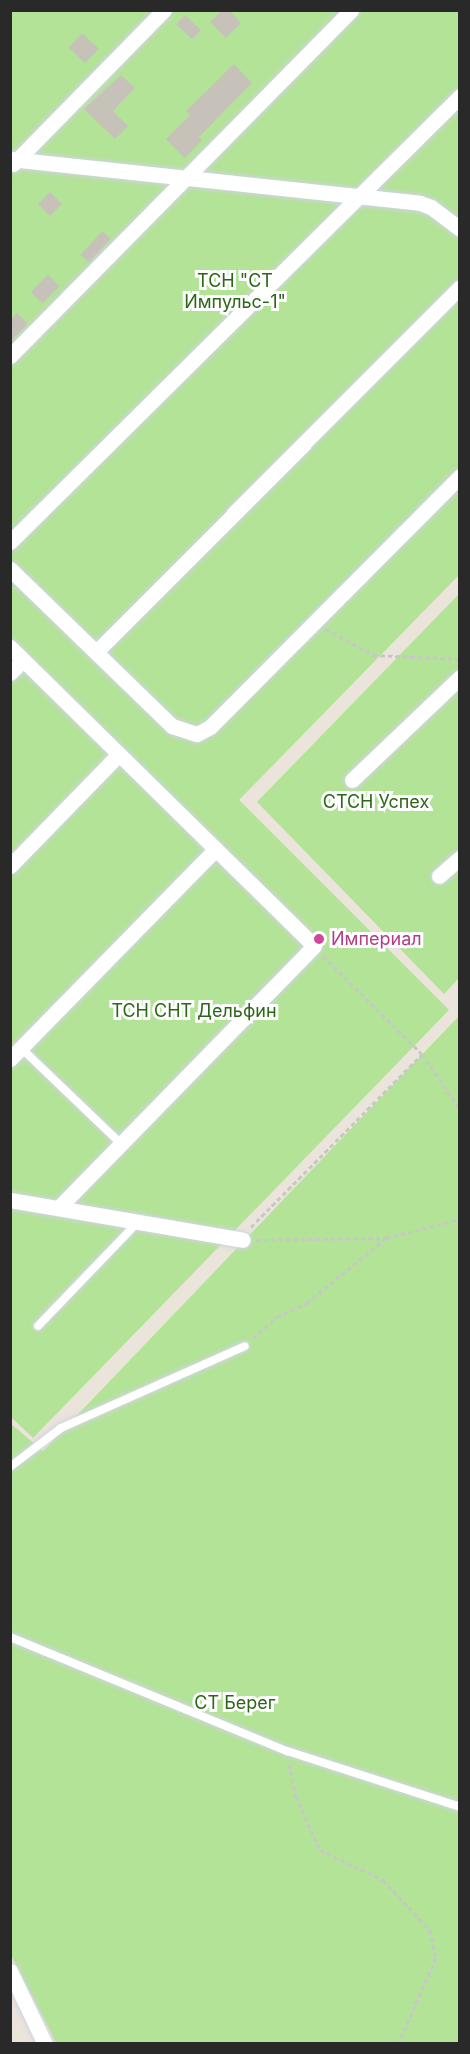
<!DOCTYPE html>
<html>
<head>
<meta charset="utf-8">
<style>
  body { margin:0 }
  #map { position:relative; width:470px; height:2054px; overflow:hidden; background:#ebe4da; font-family:Inter,sans-serif }
  div>[style] { position:absolute }
  .green>* { inset:0; background:#b3e396 }
  .building>* { inset:0; background:#c7c2b9; transform-origin:0 0 }
  .path>* { height:3px; margin-top:-1.5px; transform-origin:0; background:repeating-linear-gradient(90deg,#c7c7c7 0 4.5px,transparent 0 7.5px) }
  .roads { filter:drop-shadow(0 0 2px #d0d4e2) drop-shadow(0 0 2px #d0d4e2) }
  .lane>* { height:8px; margin:-4px; padding:0 4px; transform-origin:4px; border-radius:4px; background:#fff }
  .street>* { height:15px; margin:-7.5px; padding:0 7.5px; transform-origin:7.5px; border-radius:7.5px; background:#fff }
  .dots>* { width:16px; height:16px; translate:-50% -50%; box-sizing:border-box; border:3px solid #fff; border-radius:50% }
  span { translate:-50% -50%; white-space:nowrap; text-align:center; line-height:1.15; -webkit-text-stroke:6px #fff; paint-order:stroke }
  .park-label { font-size:18px; color:#2c6619 }
  .hotel-label { font-size:18px; color:#b23c85 }
  .left { translate:0 -50%; text-align:left }
  .frame { position:absolute; inset:0; border:12px solid #292929; pointer-events:none }
</style>
</head>
<body>
<div id="map">
  <div class="green">
    <i style="clip-path:polygon(10px 11px,460px 11px,459px 575px,239px 800px,449px 1010px,33px 1438px,10px 1416px)"></i>
    <i style="clip-path:polygon(459px 594px,459px 978px,444px 994px,257px 802px)"></i>
    <i style="clip-path:polygon(459px 1016px,459px 2043px,56px 2043px,11px 1955px,10px 1423px,43px 1451px)"></i>
  </div>
  <div class="building">
    <i style="clip-path:polygon(222px 10px,229px 10px,241px 23px,226px 38px,210px 22px)"></i>
    <i style="left:185px;top:15px;width:22px;height:13px;rotate:43deg"></i>
    <i style="left:82px;top:33px;width:23px;height:20px;rotate:43deg"></i>
    <i style="clip-path:polygon(234px 64px,252px 83px,199px 137px,202px 140px,185px 158px,166px 139px,190px 115px,186px 111px)"></i>
    <i style="clip-path:polygon(121px 75px,135px 88px,113px 111px,128px 126px,115px 139px,84px 109px)"></i>
    <i style="left:50px;top:192px;width:17px;height:17px;rotate:45deg"></i>
    <i style="left:102px;top:231px;width:12px;height:32px;rotate:42deg"></i>
    <i style="left:48px;top:275px;width:16px;height:24px;rotate:45deg"></i>
    <i style="clip-path:polygon(17px 313px,28px 324px,10px 342px,10px 320px)"></i>
  </div>
  <div class="path">
    <i style="left:326px;top:629px;width:54px;rotate:29deg"></i>
    <i style="left:373px;top:655px;width:87px;rotate:2.6deg"></i>
    <i style="left:323px;top:956px;width:139px;rotate:44.7deg"></i>
    <i style="left:422px;top:1054px;width:67px;rotate:55.4deg"></i>
    <i style="left:251px;top:1227px;width:243px;rotate:-45.3deg"></i>
    <i style="left:256px;top:1240px;width:130px;rotate:-0.9deg"></i>
    <i style="left:253px;top:1338px;width:32px;rotate:-41deg"></i>
    <i style="left:277px;top:1317px;width:33px;rotate:-25deg"></i>
    <i style="left:307px;top:1303px;width:102px;rotate:-39.4deg"></i>
    <i style="left:386px;top:1238px;width:76px;rotate:-14.4deg"></i>
    <i style="left:289px;top:1764px;width:33px;rotate:78deg"></i>
    <i style="left:296px;top:1796px;width:59px;rotate:66deg"></i>
    <i style="left:320px;top:1850px;width:70px;rotate:25.5deg"></i>
    <i style="left:383px;top:1880px;width:69px;rotate:46.8deg"></i>
    <i style="left:430px;top:1930px;width:29px;rotate:78deg"></i>
    <i style="left:436px;top:1958px;width:94px;rotate:113.8deg"></i>
  </div>
  <div class="roads">
    <div class="lane">
      <i style="left:21px;top:1048px;width:139px;rotate:43.8deg"></i>
      <i style="left:38px;top:1326px;width:143px;rotate:-46.1deg"></i>
      <i style="left:10px;top:1467px;width:64px;rotate:-37.4deg"></i>
      <i style="left:61px;top:1428px;width:201px;rotate:-24deg"></i>
      <i style="left:10px;top:1637px;width:300px;rotate:22.4deg"></i>
      <i style="left:287px;top:1751px;width:182px;rotate:17.9deg"></i>
    </div>
    <div class="street">
      <i style="left:10px;top:159px;width:412px;rotate:6.1deg"></i>
      <i style="left:420px;top:203px;width:12px;rotate:20deg"></i>
      <i style="left:431px;top:207px;width:36px;rotate:37deg"></i>
      <i style="left:13px;top:164px;width:216px;rotate:-45.6deg"></i>
      <i style="left:10px;top:356px;width:486px;rotate:-45.4deg"></i>
      <i style="left:10px;top:542px;width:634px;rotate:-44.74deg"></i>
      <i style="left:10px;top:569px;width:226px;rotate:44.1deg"></i>
      <i style="left:172px;top:726px;width:26px;rotate:18deg"></i>
      <i style="left:197px;top:734px;width:15px;rotate:-28deg"></i>
      <i style="left:210px;top:727px;width:354px;rotate:-45.1deg"></i>
      <i style="left:10px;top:647px;width:426px;rotate:44.5deg"></i>
      <i style="left:314px;top:946px;width:363px;rotate:134.3deg"></i>
      <i style="left:96px;top:652px;width:515px;rotate:-45.08deg"></i>
      <i style="left:10px;top:673px;width:18px;rotate:-45deg"></i>
      <i style="left:352px;top:780px;width:149px;rotate:-43.6deg"></i>
      <i style="left:10px;top:866px;width:156px;rotate:-45.8deg"></i>
      <i style="left:439px;top:876px;width:28px;rotate:-41deg"></i>
      <i style="left:10px;top:1059px;width:294px;rotate:-45.6deg"></i>
      <i style="left:10px;top:1200px;width:236px;rotate:9.7deg"></i>
      <i style="left:10px;top:1971px;width:81px;rotate:64.4deg"></i>
    </div>
  </div>
  <div class="dots">
    <i style="left:319px;top:939px;background:#d1479c"></i>
  </div>
  <div class="park-label">
    <span style="left:235px;top:292px">ТСН "СТ<br>Импульс-1"</span>
    <span style="left:376px;top:802px">СТСН Успех</span>
    <span style="left:194px;top:1011px">ТСН СНТ Дельфин</span>
    <span style="left:235px;top:1703px">СТ Берег</span>
  </div>
  <div class="hotel-label">
    <span class="left" style="left:331px;top:939px">Империал</span>
  </div>
  <div class="frame"></div>
</div>
</body>
</html>
